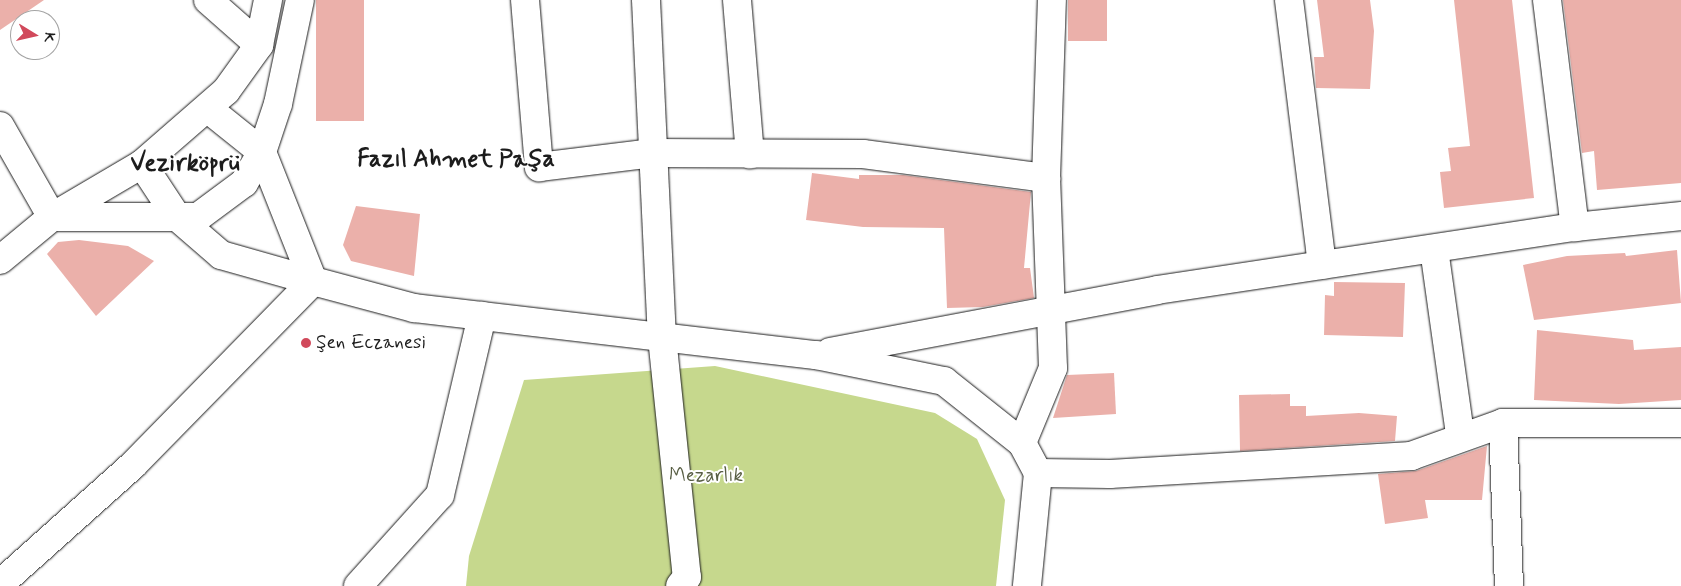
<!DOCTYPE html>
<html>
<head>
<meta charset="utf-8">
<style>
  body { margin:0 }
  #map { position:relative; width:1681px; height:586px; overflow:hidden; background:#fff; font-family:Mynerve,sans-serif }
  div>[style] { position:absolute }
  .green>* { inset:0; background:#c6d88d }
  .building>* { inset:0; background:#ebb0aa; transform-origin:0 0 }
  .roads { filter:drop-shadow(0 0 1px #1c1c1c) drop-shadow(0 0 1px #1c1c1c) }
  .minor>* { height:28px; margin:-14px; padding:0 14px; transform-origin:14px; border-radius:14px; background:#fff }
  .tertiary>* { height:28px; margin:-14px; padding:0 14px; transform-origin:14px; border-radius:14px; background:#fff }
  .dots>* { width:14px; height:14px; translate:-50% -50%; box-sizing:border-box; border:2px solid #fff; border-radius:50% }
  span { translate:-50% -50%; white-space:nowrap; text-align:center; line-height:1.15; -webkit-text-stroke:4px #fff; paint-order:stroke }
  .poi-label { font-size:19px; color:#1c1c1c }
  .left { translate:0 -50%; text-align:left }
  .park-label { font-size:19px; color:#585e44 }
  .district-label { font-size:24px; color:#1c1c1c; font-weight:700 }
  .north { position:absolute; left:10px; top:10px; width:50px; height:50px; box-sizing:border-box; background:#fff; border:1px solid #a4a4a4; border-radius:50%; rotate:99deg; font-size:14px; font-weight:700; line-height:20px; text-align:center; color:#1c1c1c }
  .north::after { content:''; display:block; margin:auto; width:18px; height:22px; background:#d1495b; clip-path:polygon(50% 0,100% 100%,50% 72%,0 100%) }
</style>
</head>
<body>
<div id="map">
  <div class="green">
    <i style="clip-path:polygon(715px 366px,935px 413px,977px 439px,1005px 500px,996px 586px,466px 586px,469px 556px,524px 380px)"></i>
  </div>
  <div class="building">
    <i style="clip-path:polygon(0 0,44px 0,0 30px)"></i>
    <i style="left:316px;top:0;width:48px;height:121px"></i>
    <i style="left:1068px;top:0;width:39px;height:41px"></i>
    <i style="clip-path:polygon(1317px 0,1370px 0,1374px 31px,1370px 89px,1316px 88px,1314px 57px,1324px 57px)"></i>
    <i style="clip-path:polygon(1454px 0,1512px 0,1534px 198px,1444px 208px,1440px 172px,1451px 171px,1448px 148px,1470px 146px)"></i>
    <i style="clip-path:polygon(1563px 0,1681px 0,1681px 183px,1597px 190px,1594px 151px,1582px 153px)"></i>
    <i style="clip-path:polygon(812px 173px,859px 179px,859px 175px,903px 175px,1031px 192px,1024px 268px,1030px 268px,1034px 298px,983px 307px,947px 308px,944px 228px,863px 227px,806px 220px)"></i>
    <i style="clip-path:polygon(356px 206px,420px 214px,414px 276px,351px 261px,343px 245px)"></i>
    <i style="clip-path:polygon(79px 240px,128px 246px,154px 261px,96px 316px,47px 254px,58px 242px)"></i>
    <i style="clip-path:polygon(1677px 250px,1681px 303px,1534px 320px,1523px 265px,1567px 256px,1625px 253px,1626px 256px)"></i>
    <i style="clip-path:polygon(1334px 282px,1405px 283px,1403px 337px,1324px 335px,1325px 295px,1334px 296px)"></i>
    <i style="clip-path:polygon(1537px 330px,1633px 340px,1634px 350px,1681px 347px,1681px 400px,1619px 404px,1534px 400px)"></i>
    <i style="clip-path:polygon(1114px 373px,1116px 414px,1053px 418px,1067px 375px)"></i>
    <i style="clip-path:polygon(1290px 394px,1290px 406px,1306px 406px,1306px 416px,1359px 413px,1397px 416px,1395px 441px,1240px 451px,1239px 395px)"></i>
    <i style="clip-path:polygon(1487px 446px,1482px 500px,1425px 500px,1428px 518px,1385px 524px,1378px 474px,1416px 471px)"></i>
  </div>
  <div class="roads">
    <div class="minor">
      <i style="left:208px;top:0;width:68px;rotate:41.4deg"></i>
      <i style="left:525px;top:0;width:168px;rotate:85.2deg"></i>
      <i style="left:539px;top:167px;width:115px;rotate:-7deg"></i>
      <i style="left:653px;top:153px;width:210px;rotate:0.3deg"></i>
      <i style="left:863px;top:154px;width:185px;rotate:7.5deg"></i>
      <i style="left:646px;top:0;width:337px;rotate:87.3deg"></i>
      <i style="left:662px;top:337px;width:241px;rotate:84.1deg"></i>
      <i style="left:687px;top:577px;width:11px;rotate:128deg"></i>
      <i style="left:737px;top:0;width:155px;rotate:85.2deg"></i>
      <i style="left:1289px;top:0;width:267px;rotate:82.9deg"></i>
      <i style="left:1547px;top:0;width:229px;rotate:83deg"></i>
      <i style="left:0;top:126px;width:105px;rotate:60.3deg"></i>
      <i style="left:1434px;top:249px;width:188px;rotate:82deg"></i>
      <i style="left:1503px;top:423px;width:163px;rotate:87.9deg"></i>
      <i style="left:1022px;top:443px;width:81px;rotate:-67.5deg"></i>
      <i style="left:1053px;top:368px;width:190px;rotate:-92.1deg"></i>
      <i style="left:1046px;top:178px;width:178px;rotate:-88.1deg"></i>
      <i style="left:1038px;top:473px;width:72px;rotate:0.8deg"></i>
      <i style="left:1110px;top:474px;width:302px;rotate:-3.4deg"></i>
      <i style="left:1411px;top:456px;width:98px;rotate:-19.7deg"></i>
      <i style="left:1503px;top:423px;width:178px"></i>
      <i style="left:0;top:584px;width:178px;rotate:-41.8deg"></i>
      <i style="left:133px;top:465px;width:257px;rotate:-45.6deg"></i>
      <i style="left:358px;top:586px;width:122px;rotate:-48deg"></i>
      <i style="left:440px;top:495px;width:184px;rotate:-76.8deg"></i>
    </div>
    <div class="tertiary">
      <i style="left:142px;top:164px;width:64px;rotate:56.6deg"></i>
      <i style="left:177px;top:217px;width:58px;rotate:40.8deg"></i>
      <i style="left:221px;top:255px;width:96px;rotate:15.8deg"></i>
      <i style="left:313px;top:281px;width:139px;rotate:-111.6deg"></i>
      <i style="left:262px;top:152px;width:70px;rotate:-141.3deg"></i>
      <i style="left:52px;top:217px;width:146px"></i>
      <i style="left:198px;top:217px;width:57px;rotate:-36.5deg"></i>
      <i style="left:244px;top:183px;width:36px;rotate:-60deg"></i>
      <i style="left:262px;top:152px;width:51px;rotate:-71.6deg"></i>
      <i style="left:278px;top:104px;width:106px;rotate:-78.1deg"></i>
      <i style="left:0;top:260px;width:67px;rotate:-39.6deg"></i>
      <i style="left:52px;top:217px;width:104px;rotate:-30.5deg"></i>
      <i style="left:142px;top:164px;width:111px;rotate:-41deg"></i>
      <i style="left:226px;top:91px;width:57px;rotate:-54.3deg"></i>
      <i style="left:259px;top:45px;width:46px;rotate:-78.7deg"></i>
      <i style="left:313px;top:281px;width:105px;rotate:15deg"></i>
      <i style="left:414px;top:308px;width:405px;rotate:6.7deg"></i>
      <i style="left:816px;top:355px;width:131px;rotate:11.5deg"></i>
      <i style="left:944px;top:381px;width:100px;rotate:38.5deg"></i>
      <i style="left:1022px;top:443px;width:34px;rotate:62deg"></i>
      <i style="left:1038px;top:473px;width:114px;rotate:95.6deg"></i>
      <i style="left:830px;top:352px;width:333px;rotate:-10.7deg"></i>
      <i style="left:1157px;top:290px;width:423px;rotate:-8.6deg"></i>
      <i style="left:1575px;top:227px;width:107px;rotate:-5.9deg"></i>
    </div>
  </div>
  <div class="dots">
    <i style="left:306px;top:343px;background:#d1495b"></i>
  </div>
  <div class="poi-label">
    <span class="left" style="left:316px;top:343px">Şen Eczanesi</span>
  </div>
  <div class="park-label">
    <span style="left:706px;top:476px">Mezarlık</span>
  </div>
  <div class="district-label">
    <span style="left:456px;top:160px">Fazıl Ahmet Paşa</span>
    <span style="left:185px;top:164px">Vezirköprü</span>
  </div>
  <div class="north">K</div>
</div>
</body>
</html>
